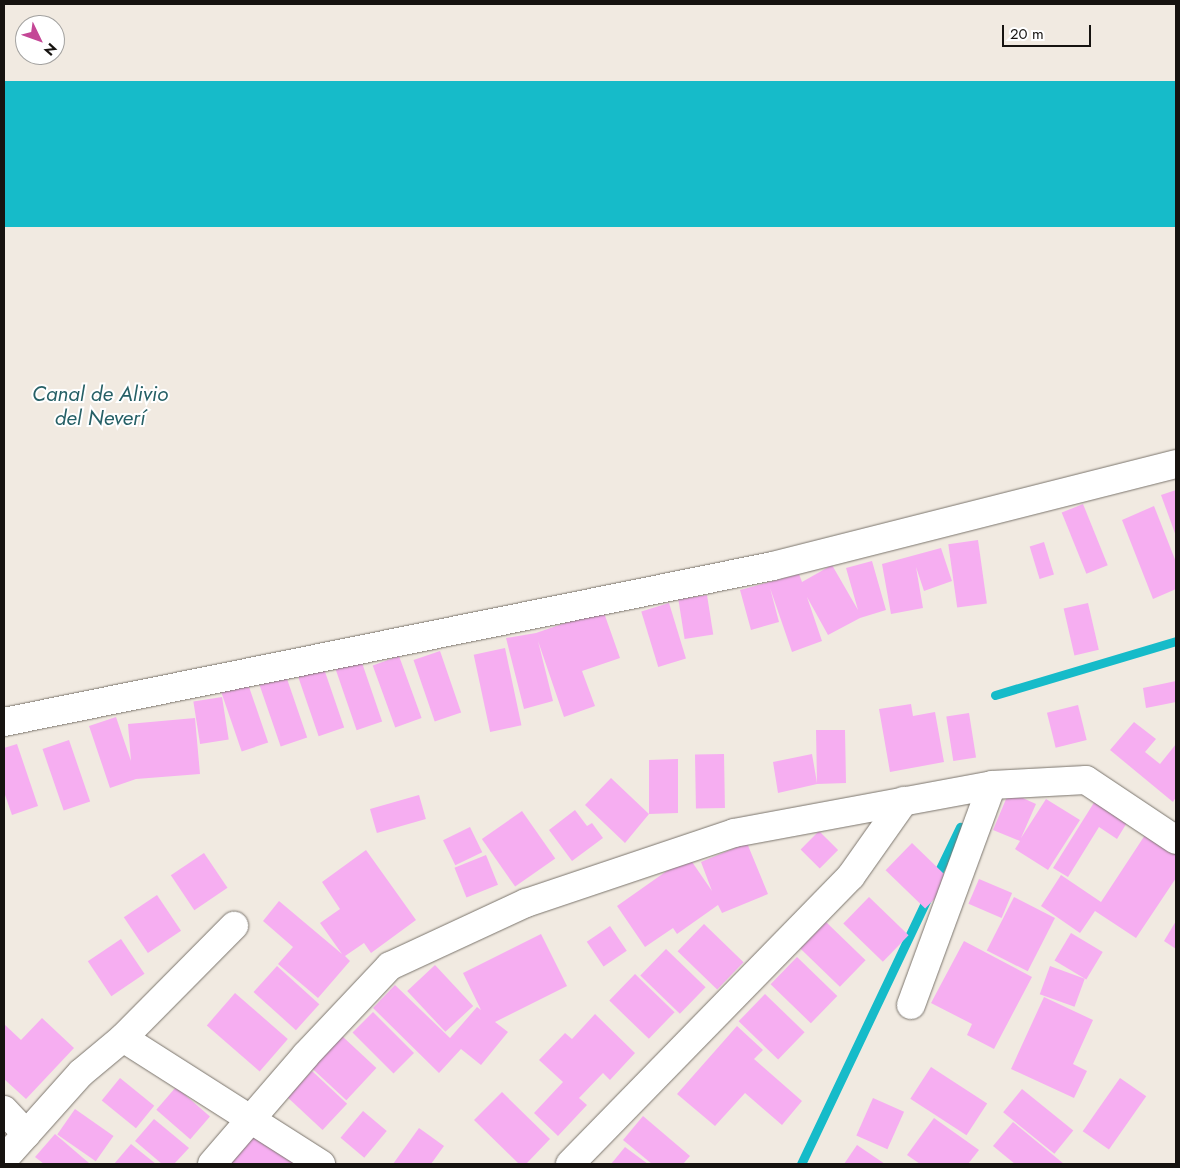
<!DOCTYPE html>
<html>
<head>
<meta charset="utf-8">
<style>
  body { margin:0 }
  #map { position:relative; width:1180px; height:1168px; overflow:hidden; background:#f1eae1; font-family:Jost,sans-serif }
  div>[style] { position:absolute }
  .water>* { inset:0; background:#16bbc9; transform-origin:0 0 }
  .stream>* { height:9px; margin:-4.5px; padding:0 4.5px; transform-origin:4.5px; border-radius:4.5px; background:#16bbc9 }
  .building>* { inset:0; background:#f6aef1; transform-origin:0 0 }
  .roads { filter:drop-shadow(0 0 1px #7b756d) drop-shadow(0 0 1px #7b756d) }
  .minor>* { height:28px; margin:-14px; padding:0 14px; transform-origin:14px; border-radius:14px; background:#fff }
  span { translate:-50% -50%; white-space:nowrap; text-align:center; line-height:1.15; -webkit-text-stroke:4px #fff; paint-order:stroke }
  .water-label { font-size:21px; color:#266066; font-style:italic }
  .frame { position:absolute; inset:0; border:5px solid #161310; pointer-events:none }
  .north { position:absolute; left:15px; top:15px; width:50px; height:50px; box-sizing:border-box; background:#fff; border:1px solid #a2a19f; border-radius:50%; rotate:132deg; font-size:14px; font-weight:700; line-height:20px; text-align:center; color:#161310 }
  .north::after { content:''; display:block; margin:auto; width:18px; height:22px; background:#c44796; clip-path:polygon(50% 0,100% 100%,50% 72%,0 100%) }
  .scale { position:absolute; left:1002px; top:25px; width:89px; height:22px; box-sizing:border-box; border:2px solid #161310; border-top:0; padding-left:6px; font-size:15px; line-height:18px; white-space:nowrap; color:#161310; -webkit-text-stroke:4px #fff; paint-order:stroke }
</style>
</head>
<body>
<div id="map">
  <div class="water">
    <i style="left:1176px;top:81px;width:146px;height:1204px;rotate:90deg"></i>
  </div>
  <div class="stream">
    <i style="left:995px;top:695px;width:189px;rotate:-16.6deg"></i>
    <i style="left:935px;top:879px;width:58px;rotate:-64.3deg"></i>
    <i style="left:801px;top:1164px;width:297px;rotate:-64.6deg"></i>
  </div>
  <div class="building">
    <i style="clip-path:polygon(1176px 490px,1176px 536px,1161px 495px)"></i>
    <i style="left:1083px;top:504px;width:66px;height:23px;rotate:68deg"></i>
    <i style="clip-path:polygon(1154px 506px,1176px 562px,1176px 589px,1153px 599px,1122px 520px)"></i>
    <i style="left:978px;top:540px;width:64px;height:30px;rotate:82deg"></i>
    <i style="left:1044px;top:542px;width:34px;height:15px;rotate:73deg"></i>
    <i style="clip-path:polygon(941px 548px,952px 581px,924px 591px,916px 567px,923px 608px,891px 614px,882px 564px)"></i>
    <i style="clip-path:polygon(872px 561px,886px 610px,860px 618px,828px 635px,807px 597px,822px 641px,792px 652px,770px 588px,779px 622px,751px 630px,740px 590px,799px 574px,802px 582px,832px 565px,858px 610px,846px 568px)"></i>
    <i style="left:707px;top:595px;width:40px;height:29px;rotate:81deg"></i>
    <i style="left:669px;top:603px;width:58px;height:29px;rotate:73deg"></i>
    <i style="left:1088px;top:603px;width:48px;height:25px;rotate:77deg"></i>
    <i style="clip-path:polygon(603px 610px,620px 658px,582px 671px,595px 706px,564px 717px,538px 641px,553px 701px,524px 709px,506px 638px,536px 633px)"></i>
    <i style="left:505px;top:648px;width:79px;height:32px;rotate:78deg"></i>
    <i style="left:440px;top:651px;width:65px;height:28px;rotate:71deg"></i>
    <i style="left:399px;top:656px;width:66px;height:28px;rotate:70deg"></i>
    <i style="left:361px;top:660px;width:65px;height:27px;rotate:71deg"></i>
    <i style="left:323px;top:666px;width:65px;height:27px;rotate:71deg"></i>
    <i style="left:286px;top:676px;width:65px;height:28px;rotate:71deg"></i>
    <i style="left:247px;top:681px;width:65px;height:28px;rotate:71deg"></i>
    <i style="clip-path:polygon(1176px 681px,1176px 702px,1146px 708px,1143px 688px)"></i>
    <i style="left:222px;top:697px;width:43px;height:29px;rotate:81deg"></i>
    <i style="clip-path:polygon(911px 704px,913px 716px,935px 712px,944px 762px,890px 772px,879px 709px)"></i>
    <i style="left:1078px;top:705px;width:36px;height:32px;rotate:76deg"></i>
    <i style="left:969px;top:713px;width:45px;height:23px;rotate:81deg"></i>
    <i style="clip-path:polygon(116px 717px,131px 761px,128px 724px,195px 718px,200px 774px,136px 779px,110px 788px,89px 726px)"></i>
    <i style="clip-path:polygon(1134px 722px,1156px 739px,1145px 752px,1160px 764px,1176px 744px,1176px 797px,1173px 802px,1110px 750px)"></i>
    <i style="clip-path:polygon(816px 730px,845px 730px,846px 783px,817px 784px,778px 793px,773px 762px,812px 754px,817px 783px)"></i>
    <i style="left:69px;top:740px;width:65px;height:28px;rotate:71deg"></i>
    <i style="clip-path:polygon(17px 744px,38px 806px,12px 815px,4px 792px,4px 748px)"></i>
    <i style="left:724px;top:754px;width:54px;height:29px;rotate:89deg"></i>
    <i style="clip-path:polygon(678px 759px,678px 813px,649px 814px,625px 843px,585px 805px,611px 778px,649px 814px,649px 760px)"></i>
    <i style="clip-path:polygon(1009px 792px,1036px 804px,1021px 838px,1046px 799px,1080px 820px,1048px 870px,1015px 849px,1020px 841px,993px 830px)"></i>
    <i style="left:419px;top:795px;width:25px;height:51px;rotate:74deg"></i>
    <i style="clip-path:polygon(1095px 801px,1128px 821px,1117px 839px,1099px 827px,1068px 877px,1053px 868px)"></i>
    <i style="clip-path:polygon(575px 810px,587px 826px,592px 823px,603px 838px,572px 861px,549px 830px)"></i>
    <i style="left:522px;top:811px;width:58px;height:49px;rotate:55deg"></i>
    <i style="left:470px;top:827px;width:28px;height:30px;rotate:64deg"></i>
    <i style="left:819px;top:831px;width:27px;height:26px;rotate:45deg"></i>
    <i style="clip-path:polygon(1147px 832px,1176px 852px,1176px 878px,1136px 938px,1095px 911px,1080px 933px,1041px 906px,1061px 875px,1101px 902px)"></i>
    <i style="clip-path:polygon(747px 843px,768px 894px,722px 913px,718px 905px,677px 934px,673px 928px,645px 947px,617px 906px,688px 856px,712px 891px,701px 862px)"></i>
    <i style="left:912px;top:843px;width:55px;height:38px;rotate:44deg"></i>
    <i style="clip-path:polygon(366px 850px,416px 920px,371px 953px,364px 943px,345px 956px,350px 961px,318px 998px,278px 964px,293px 947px,263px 921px,279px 901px,342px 954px,320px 923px,340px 909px,322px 882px)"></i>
    <i style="left:204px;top:853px;width:42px;height:40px;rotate:56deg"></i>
    <i style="left:486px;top:855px;width:32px;height:34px;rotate:68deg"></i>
    <i style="left:979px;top:879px;width:36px;height:27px;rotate:23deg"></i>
    <i style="left:157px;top:895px;width:43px;height:40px;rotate:56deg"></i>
    <i style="left:869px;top:897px;width:55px;height:37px;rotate:44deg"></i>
    <i style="left:1014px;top:897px;width:46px;height:60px;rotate:27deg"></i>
    <i style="clip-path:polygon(1176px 921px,1176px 949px,1164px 941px)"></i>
    <i style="left:826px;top:922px;width:55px;height:37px;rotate:44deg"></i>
    <i style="left:704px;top:924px;width:55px;height:38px;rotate:44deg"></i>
    <i style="left:610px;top:926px;width:30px;height:28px;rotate:56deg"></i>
    <i style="left:1071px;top:933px;width:37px;height:32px;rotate:31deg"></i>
    <i style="clip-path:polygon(541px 934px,567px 986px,495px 1022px,508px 1032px,481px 1065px,461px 1049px,439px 1073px,373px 1008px,395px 985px,450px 1038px,477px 1007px,481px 1010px,463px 973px)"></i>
    <i style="left:121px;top:939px;width:42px;height:40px;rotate:56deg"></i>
    <i style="clip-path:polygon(964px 941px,1032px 977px,994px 1049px,967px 1035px,972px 1024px,931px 1003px)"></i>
    <i style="left:666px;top:949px;width:55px;height:37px;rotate:44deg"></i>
    <i style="left:797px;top:957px;width:56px;height:38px;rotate:44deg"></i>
    <i style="left:435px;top:965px;width:56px;height:38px;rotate:47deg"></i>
    <i style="left:277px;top:966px;width:57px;height:35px;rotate:42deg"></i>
    <i style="left:1050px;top:966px;width:37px;height:30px;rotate:20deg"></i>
    <i style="left:635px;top:974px;width:55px;height:37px;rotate:44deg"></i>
    <i style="left:235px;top:993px;width:70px;height:43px;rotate:41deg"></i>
    <i style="left:765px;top:994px;width:55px;height:38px;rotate:44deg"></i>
    <i style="clip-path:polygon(1044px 997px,1093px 1020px,1073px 1064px,1087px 1071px,1074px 1098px,1011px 1069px)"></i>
    <i style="left:373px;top:1012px;width:58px;height:29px;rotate:45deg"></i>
    <i style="clip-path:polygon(595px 1014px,635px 1053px,610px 1080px,603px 1073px,579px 1098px,587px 1105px,558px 1136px,534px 1113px,563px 1082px,539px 1060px,565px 1033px,572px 1039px)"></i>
    <i style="clip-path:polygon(42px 1018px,74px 1048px,26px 1099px,4px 1079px,4px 1024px,21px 1040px)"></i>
    <i style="clip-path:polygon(737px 1026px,763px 1050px,754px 1059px,802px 1101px,782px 1125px,745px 1093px,715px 1126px,677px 1094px)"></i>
    <i style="left:342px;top:1036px;width:47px;height:44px;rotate:43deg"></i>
    <i style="left:931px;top:1067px;width:67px;height:38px;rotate:33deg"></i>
    <i style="left:312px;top:1071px;width:48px;height:36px;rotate:43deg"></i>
    <i style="left:120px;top:1078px;width:44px;height:29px;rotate:39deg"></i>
    <i style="left:1120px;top:1078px;width:32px;height:65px;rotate:35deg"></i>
    <i style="left:176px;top:1087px;width:45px;height:30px;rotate:41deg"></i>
    <i style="left:1022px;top:1089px;width:66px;height:30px;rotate:39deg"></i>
    <i style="clip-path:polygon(502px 1092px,550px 1139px,526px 1164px,519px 1164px,474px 1120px)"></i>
    <i style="left:873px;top:1098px;width:34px;height:41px;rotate:24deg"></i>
    <i style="left:75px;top:1109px;width:47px;height:31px;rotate:35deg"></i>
    <i style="left:363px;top:1111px;width:31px;height:35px;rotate:40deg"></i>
    <i style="clip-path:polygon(643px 1116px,690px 1156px,683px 1164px,652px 1164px,623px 1140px)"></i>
    <i style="clip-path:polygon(934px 1118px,979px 1150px,968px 1164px,920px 1164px,907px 1155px)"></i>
    <i style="clip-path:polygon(154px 1119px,189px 1148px,174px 1164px,162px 1164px,135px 1141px)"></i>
    <i style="clip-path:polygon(1013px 1122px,1064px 1164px,1015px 1164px,993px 1146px)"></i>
    <i style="clip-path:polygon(419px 1128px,444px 1146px,431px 1164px,393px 1164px)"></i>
    <i style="clip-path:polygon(251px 1129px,305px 1164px,228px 1164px)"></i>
    <i style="clip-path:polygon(55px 1134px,89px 1163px,88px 1164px,44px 1164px,35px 1157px)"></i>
    <i style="clip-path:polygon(131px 1144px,156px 1164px,114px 1164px)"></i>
    <i style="clip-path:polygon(857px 1145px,885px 1164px,844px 1164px)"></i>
    <i style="clip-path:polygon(625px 1147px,648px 1164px,611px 1164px)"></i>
  </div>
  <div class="roads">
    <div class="minor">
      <i style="left:4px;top:722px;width:785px;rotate:-11.47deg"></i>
      <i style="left:773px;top:566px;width:416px;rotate:-14.2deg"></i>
      <i style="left:911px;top:1005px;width:234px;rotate:-69.8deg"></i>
      <i style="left:123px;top:1038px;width:158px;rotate:-45.3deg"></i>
      <i style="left:4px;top:1110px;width:33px;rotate:47deg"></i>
      <i style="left:4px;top:1159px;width:115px;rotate:-48.2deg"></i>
      <i style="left:81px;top:1073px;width:55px;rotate:-39.8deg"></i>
      <i style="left:123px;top:1038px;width:235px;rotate:32.5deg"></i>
      <i style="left:212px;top:1164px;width:144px;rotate:-49.2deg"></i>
      <i style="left:306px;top:1055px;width:122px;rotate:-46.7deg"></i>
      <i style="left:390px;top:966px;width:150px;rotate:-24.9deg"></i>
      <i style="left:526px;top:903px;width:219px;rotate:-18.6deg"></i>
      <i style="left:734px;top:833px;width:262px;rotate:-10.5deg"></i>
      <i style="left:992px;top:785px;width:94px;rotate:-3deg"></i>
      <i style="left:1086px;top:780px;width:108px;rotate:33.7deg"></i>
      <i style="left:570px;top:1164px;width:402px;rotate:-45.7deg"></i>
      <i style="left:851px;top:876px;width:92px;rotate:-54.8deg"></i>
    </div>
  </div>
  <div class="water-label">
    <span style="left:100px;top:406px">Canal de Alivio<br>del Neverí</span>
  </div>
  <div class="frame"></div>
  <div class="north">N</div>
  <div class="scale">20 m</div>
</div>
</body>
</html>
